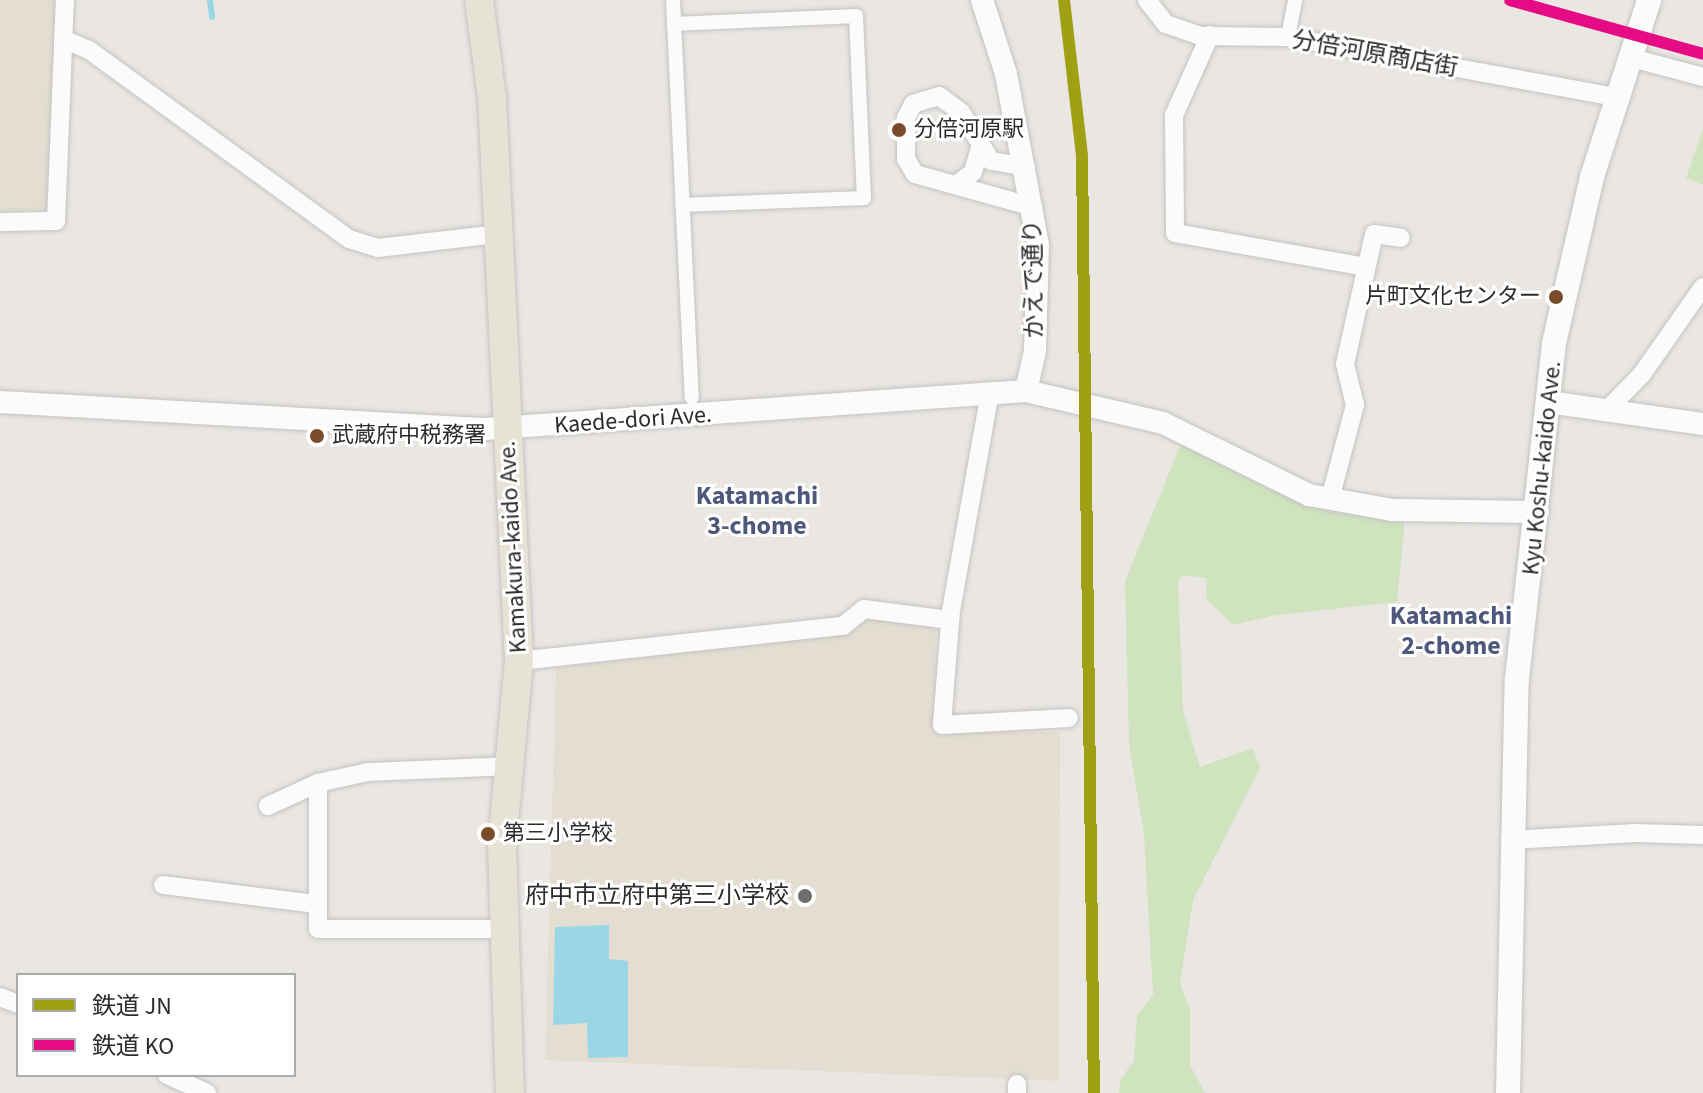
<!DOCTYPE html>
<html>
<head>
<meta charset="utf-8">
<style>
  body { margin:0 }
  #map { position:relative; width:1703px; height:1093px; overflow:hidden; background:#eae7e3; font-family:"Source Sans 3","Noto Sans JP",sans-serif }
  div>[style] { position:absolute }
  .education>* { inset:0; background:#e4ded2; transform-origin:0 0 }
  .green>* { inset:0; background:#cee3be }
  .water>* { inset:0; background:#9bd6e7 }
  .stream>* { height:6px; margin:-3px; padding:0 3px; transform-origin:3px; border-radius:3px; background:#9bd6e7 }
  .roads { filter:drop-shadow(0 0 2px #c4c3c3) drop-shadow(0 0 2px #c4c3c3) }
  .pedestrian>* { height:14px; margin:-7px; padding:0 7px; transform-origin:7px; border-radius:7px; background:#fcfbfb }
  .minor>* { height:18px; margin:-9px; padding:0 9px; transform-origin:9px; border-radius:9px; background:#fcfbfb }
  .tertiary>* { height:22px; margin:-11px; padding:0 11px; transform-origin:11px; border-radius:11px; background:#fcfbfb }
  .secondary>* { height:24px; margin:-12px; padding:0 12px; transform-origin:12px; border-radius:12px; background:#fcfbfb }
  .primary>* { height:28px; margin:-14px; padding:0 14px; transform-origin:14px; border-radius:14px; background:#e7e2d6 }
  .rail-1>* { height:12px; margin:-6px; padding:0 6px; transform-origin:6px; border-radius:6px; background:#a0a014 }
  .rail-2>* { height:12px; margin:-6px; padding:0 6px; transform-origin:6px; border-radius:6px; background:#e50b84 }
  .dots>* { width:22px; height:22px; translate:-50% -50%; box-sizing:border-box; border:4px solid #fff; border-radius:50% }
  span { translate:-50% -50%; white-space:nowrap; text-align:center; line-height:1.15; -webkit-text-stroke:6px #fff; paint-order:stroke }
  .bus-label { font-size:22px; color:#2c2c2c }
  .left { translate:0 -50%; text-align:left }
  .right { translate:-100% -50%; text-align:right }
  .street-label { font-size:24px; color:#2c2c2c }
  .poi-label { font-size:24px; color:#2c2c2c }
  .neighbourhood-label { font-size:26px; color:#4e587b; font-weight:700 }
  .legend { position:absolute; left:16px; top:973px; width:280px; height:104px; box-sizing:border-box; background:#fff; border:2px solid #ababab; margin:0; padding:10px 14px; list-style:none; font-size:24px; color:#2c2c2c }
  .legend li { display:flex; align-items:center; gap:16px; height:40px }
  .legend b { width:40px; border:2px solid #ababab }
</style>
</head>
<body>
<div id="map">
  <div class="education">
    <i style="left:0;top:0;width:57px;height:210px"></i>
    <i style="clip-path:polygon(872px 617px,932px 625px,936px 631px,934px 732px,1060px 732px,1059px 1081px,545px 1060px,556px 668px,851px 632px)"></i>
  </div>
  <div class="green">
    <i style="clip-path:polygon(1703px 128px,1703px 185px,1686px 178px)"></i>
    <i style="clip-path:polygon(1182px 441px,1405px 518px,1397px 602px,1271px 616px,1233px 625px,1207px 600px,1206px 578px,1183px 575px,1178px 580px,1183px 711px,1200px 767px,1253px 748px,1260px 768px,1193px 900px,1180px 983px,1190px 1010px,1190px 1065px,1205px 1093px,1119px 1093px,1120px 1080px,1134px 1061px,1137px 1015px,1153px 995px,1144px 834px,1129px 745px,1125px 581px)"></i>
  </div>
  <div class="water">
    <i style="clip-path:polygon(609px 925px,609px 959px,628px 961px,628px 1057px,588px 1058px,587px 1023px,553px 1025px,555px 927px)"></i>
  </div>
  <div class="stream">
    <i style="left:210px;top:0;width:17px;rotate:83deg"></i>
  </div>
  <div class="roads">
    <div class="pedestrian">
      <i style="left:673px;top:0;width:398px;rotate:87.3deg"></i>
      <i style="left:674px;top:24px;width:182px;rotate:-2.5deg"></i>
      <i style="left:856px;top:16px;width:182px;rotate:87.5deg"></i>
      <i style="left:864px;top:198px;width:182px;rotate:177.8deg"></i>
      <i style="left:1288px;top:37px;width:38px;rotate:-79deg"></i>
    </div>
    <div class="minor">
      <i style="left:1147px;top:0;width:31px;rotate:52deg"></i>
      <i style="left:1166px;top:24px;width:36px;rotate:19deg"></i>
      <i style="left:1200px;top:36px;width:88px;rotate:0.7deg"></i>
      <i style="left:1288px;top:37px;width:332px;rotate:10.4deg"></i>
      <i style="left:1210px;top:35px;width:88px;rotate:114.2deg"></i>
      <i style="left:1174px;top:115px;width:118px;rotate:89.5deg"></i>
      <i style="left:1175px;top:233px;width:193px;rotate:10.1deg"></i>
      <i style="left:63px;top:39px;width:28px;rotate:23deg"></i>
      <i style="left:89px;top:50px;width:321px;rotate:36deg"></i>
      <i style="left:349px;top:239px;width:30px;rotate:17deg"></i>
      <i style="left:378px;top:248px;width:121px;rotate:-6.7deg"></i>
      <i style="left:1628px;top:57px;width:78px;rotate:14.9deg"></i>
      <i style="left:1026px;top:167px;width:36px;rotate:-170deg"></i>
      <i style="left:991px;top:161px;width:57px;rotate:-121.5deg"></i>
      <i style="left:961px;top:112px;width:27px;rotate:-144deg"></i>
      <i style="left:939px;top:96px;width:27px;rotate:163deg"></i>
      <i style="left:913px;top:104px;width:16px;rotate:117deg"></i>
      <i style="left:906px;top:118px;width:41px;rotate:90deg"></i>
      <i style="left:906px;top:159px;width:17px;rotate:59deg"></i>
      <i style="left:915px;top:174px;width:123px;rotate:15.6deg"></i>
      <i style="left:956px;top:185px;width:21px;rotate:-37deg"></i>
      <i style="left:973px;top:172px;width:26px;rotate:-74deg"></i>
      <i style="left:0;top:222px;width:56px;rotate:-1deg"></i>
      <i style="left:56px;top:221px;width:221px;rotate:-87.7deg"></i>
      <i style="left:990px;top:392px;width:221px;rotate:100.1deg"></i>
      <i style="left:951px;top:610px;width:115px;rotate:94.5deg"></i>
      <i style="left:942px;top:725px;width:127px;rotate:-3.2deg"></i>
      <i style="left:1607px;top:410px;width:50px;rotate:-45.8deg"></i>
      <i style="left:1642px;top:374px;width:106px;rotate:-55deg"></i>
      <i style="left:1330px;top:499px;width:97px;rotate:-75.1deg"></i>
      <i style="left:1355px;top:405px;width:42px;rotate:-103.7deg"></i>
      <i style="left:1345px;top:364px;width:133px;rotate:-77.4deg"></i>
      <i style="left:1374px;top:234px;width:27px;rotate:8deg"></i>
      <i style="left:519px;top:661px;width:326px;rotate:-6.2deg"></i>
      <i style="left:843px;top:626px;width:27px;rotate:-39deg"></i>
      <i style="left:864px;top:609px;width:87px;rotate:7.3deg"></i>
      <i style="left:318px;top:783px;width:146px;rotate:90deg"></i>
      <i style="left:318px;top:929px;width:188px"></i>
      <i style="left:268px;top:806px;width:55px;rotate:-24.7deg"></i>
      <i style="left:318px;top:783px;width:51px;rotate:-12.4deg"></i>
      <i style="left:368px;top:772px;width:142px;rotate:-2.4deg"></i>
      <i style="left:1510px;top:840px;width:125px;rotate:-3.2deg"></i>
      <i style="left:1635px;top:833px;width:68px;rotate:1.7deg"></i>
      <i style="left:163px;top:885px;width:154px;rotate:7.1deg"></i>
      <i style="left:0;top:997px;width:19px;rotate:21deg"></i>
      <i style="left:167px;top:1075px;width:44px;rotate:24.2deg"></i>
      <i style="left:1017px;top:1093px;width:9px;rotate:-90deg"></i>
    </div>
    <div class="tertiary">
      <i style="left:982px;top:0;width:78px;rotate:72deg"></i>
      <i style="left:1006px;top:74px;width:174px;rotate:79.4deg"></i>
      <i style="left:1038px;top:245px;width:106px;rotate:91.6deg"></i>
      <i style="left:1035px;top:351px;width:41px;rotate:102.7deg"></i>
      <i style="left:0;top:402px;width:486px;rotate:3.2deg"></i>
      <i style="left:485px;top:429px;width:542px;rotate:-4.02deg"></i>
      <i style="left:1026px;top:391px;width:141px;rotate:13.1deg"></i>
      <i style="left:1163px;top:423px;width:163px;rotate:26.3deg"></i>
      <i style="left:1309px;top:495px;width:84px;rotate:10.2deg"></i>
      <i style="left:1392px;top:510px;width:146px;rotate:0.8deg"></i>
      <i style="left:1548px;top:402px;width:157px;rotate:8.1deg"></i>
    </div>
    <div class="secondary">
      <i style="left:1508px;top:1093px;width:414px;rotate:-88.8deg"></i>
      <i style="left:1517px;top:679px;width:338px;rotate:-83.7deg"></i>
      <i style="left:1554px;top:343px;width:170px;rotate:-77.1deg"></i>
      <i style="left:1592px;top:177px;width:186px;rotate:-72.1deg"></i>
    </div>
    <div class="primary">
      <i style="left:479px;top:0;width:98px;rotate:82.4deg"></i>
      <i style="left:492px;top:97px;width:565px;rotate:87.26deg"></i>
      <i style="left:519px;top:661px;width:184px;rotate:95.3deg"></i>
      <i style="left:502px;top:844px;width:249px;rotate:88.2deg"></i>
    </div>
  </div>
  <div class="rail-1">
    <i style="left:1064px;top:0;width:157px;rotate:83.4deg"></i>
    <i style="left:1082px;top:156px;width:937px;rotate:89.27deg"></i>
  </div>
  <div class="rail-2">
    <i style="left:1510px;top:0;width:200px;rotate:15.6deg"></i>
  </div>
  <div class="dots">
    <i style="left:899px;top:130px;background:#7a4b2a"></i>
    <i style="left:1556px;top:297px;background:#7a4b2a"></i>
    <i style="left:317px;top:436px;background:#7a4b2a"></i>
    <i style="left:488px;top:834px;background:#7a4b2a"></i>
    <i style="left:805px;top:896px;background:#6e6d6c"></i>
  </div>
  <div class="bus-label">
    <span class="left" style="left:914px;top:130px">分倍河原駅</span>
    <span class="right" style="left:1541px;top:297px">片町文化センター</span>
    <span class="left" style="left:332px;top:436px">武蔵府中税務署</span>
    <span class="left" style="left:503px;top:834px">第三小学校</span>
  </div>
  <div class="street-label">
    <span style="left:1375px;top:54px;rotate:10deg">分倍河原商店街</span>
    <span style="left:1034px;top:279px;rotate:-91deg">かえで通り</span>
    <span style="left:633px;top:420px;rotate:-4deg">Kaede-dori Ave.</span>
    <span style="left:1542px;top:468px;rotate:-84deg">Kyu Koshu-kaido Ave.</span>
    <span style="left:513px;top:547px;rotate:-93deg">Kamakura-kaido Ave.</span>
  </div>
  <div class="poi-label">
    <span class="right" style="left:789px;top:896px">府中市立府中第三小学校</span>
  </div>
  <div class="neighbourhood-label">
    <span style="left:757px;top:511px">Katamachi<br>3-chome</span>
    <span style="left:1451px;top:631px">Katamachi<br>2-chome</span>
  </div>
  <ul class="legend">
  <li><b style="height:10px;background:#a0a014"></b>鉄道 JN</li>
  <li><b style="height:10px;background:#e50b84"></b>鉄道 KO</li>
  </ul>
</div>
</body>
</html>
